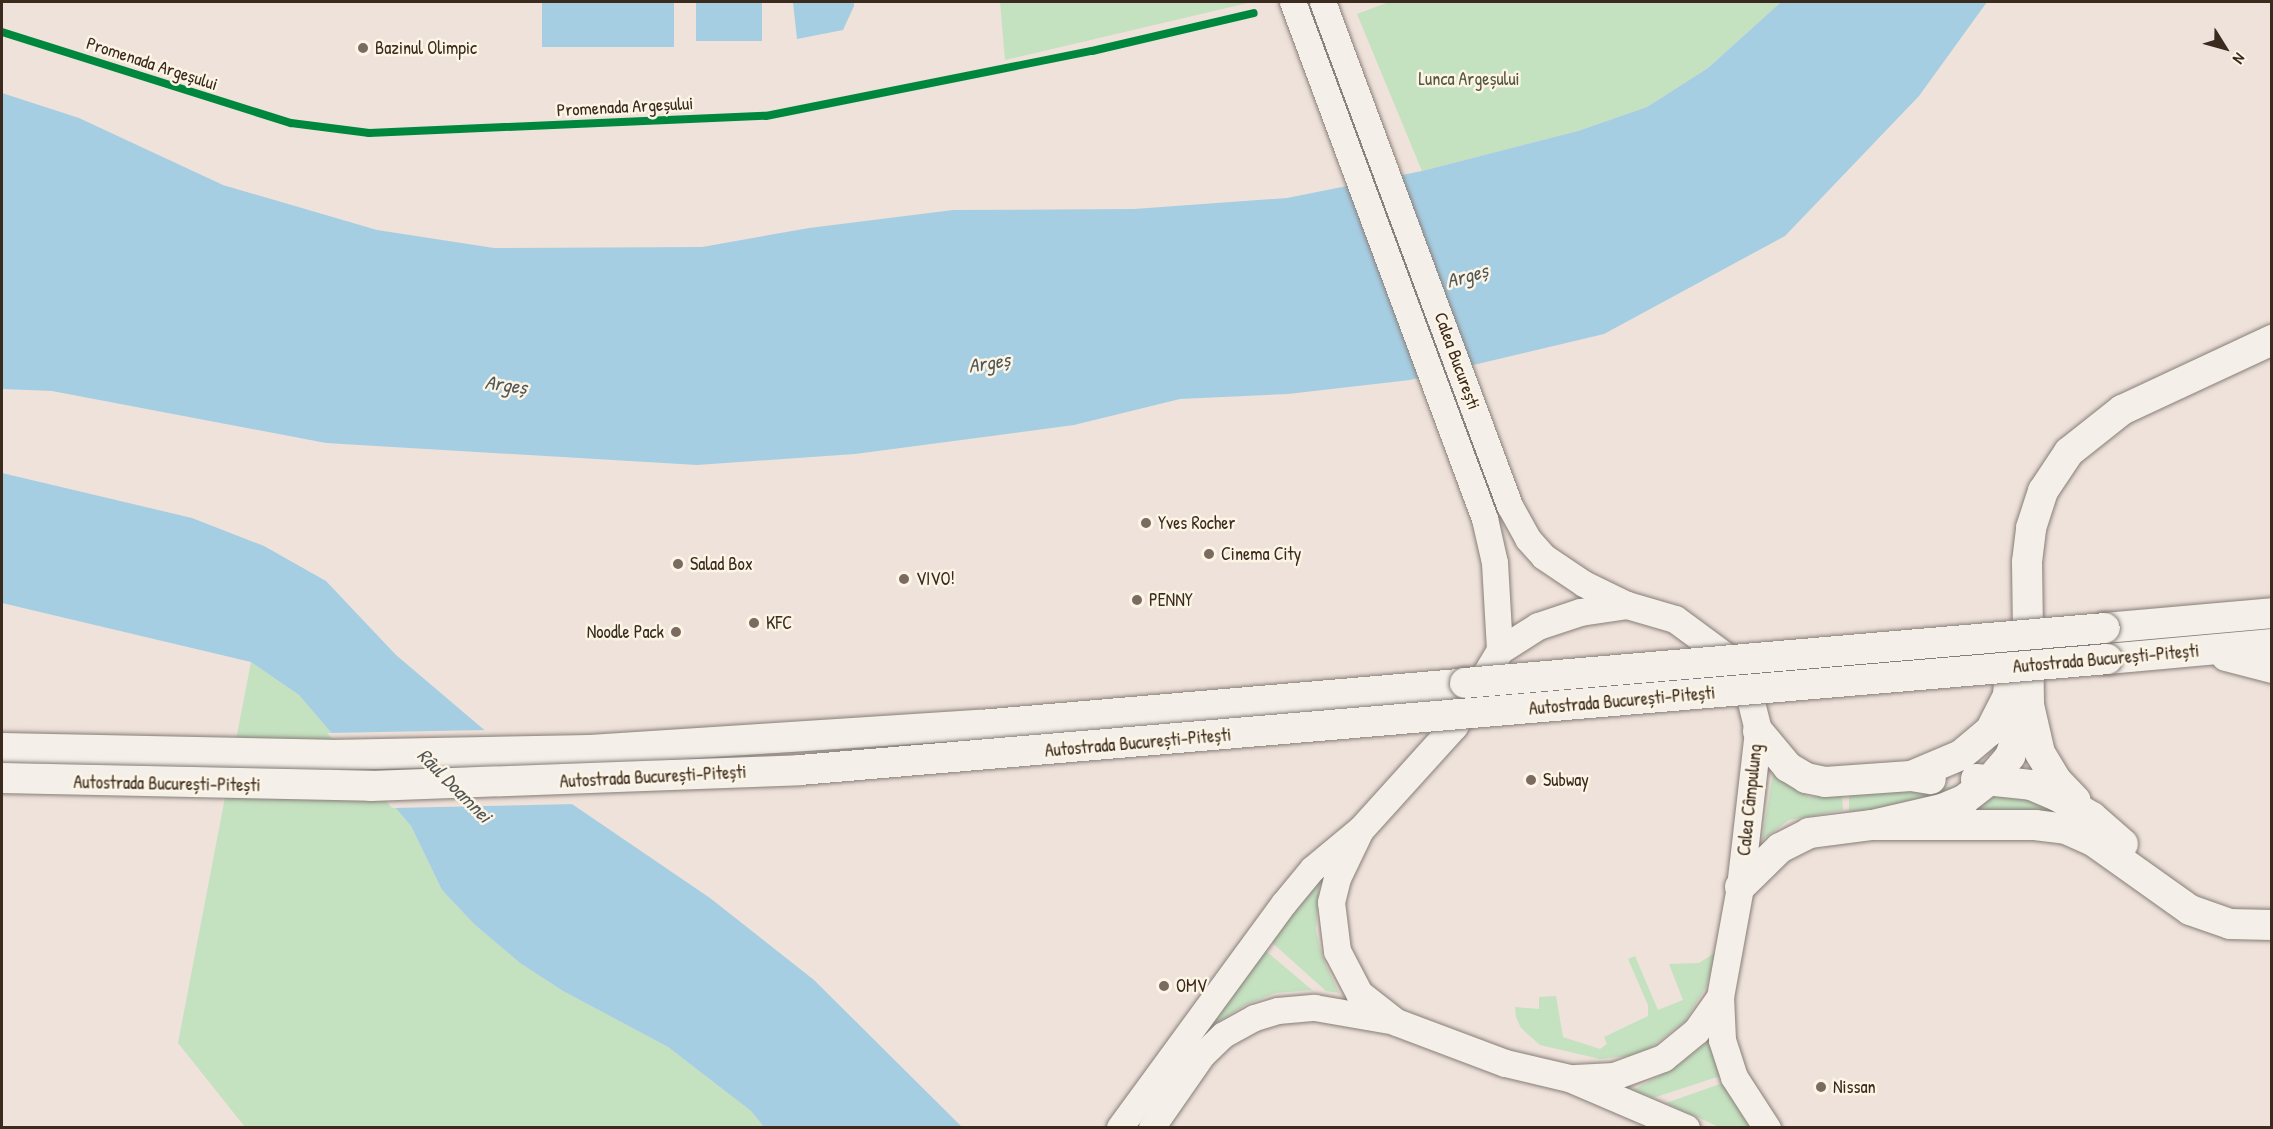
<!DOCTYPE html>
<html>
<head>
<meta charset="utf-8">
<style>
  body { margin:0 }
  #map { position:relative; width:2273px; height:1129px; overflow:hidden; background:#eee2da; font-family:"Patrick Hand",sans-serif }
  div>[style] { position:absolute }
  .green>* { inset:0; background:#c4e1c0 }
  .water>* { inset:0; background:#a6cee3; transform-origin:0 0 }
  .pier>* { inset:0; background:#eee2da }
  .roads { filter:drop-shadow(0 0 2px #877e78) drop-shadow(0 0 2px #877e78) }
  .primary>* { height:26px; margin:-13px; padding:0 13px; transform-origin:13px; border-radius:13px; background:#f4f0e9 }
  .trunk>* { height:27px; margin:-13.5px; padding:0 13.5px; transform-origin:13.5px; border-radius:13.5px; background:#f4f0e9 }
  .motorway>* { height:30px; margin:-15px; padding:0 15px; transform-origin:15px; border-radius:15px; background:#f4f0e9 }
  .bridges { filter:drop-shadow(0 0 2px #877e78) drop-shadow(0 0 2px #877e78) }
  .motorway-bridge>* { height:30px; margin:-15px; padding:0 15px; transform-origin:15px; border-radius:15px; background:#f4f0e9 }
  .cycleway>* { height:8px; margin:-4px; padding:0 4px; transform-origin:4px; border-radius:4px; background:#00873e }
  .dots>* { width:16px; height:16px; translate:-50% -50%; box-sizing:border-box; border:3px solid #fcf5e5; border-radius:50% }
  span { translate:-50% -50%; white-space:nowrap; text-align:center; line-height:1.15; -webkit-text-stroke:5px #fcf5e5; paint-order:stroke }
  .poi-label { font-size:18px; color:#3b2a1e }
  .left { translate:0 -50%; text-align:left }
  .right { translate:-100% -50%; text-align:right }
  .street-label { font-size:18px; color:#3b2a1e }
  .park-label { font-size:18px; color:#555841 }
  .water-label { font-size:20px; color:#52585a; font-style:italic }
  .frame { position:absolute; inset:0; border:3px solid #3b2a1e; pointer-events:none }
  .north { position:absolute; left:2195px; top:18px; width:60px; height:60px; -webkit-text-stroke:4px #fcf5e5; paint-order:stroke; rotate:127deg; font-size:16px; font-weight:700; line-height:24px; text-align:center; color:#3b2a1e }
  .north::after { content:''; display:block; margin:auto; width:21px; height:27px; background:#3b2a1e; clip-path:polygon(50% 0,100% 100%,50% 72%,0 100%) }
</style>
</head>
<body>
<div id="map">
  <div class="green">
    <i style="clip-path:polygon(1000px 2px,1252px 2px,1005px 60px)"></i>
    <i style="clip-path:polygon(1389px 2px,1781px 2px,1708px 68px,1647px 107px,1578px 131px,1422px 171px,1357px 14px)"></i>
    <i style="clip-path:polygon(251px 662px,299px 695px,411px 826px,442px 890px,474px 924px,520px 963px,563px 991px,668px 1047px,751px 1111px,764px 1127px,245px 1127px,178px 1043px)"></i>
    <i style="clip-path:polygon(1773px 773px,1809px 797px,1842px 796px,1843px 810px,1789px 820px,1762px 840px)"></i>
    <i style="clip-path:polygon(1998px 784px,2083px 820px,1942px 814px)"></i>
    <i style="clip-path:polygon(1965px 786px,1956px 792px,1872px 810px,1849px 811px,1849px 794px)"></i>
    <i style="clip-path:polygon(1320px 872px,1316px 930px,1322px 956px,1339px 993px,1326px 991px,1268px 939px)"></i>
    <i style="clip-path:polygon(1261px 947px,1312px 990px,1276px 993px,1245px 1005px,1213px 1025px,1193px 1049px)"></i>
    <i style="clip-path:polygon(1716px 952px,1706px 987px,1685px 1021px,1650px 1048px,1629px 1056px,1600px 1059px,1540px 1045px,1521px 1028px,1516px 1017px,1515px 1007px,1539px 1009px,1539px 997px,1556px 996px,1563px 1037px,1600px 1049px,1607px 1044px,1604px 1037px,1648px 1016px,1648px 1005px,1628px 959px,1635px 956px,1658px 1010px,1683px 1000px,1669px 964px,1699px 963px)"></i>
    <i style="clip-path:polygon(1713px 1038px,1720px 1076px,1653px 1098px,1633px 1090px,1676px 1067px)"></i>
    <i style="clip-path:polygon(1723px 1083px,1749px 1127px,1719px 1127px,1666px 1103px)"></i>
  </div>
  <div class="water">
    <i style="left:542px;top:2px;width:132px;height:45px"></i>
    <i style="left:696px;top:2px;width:66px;height:39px"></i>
    <i style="clip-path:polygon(793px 2px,854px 2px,854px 6px,843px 30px,797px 39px)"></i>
    <i style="clip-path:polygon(1781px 2px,1987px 2px,1919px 96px,1785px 236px,1604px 334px,1410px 380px,1288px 394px,1180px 399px,1074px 425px,855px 454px,697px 465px,326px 443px,52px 391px,2px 389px,2px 93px,79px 118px,223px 185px,377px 230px,494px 248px,702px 247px,809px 228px,953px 210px,1134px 209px,1287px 198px,1422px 171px,1578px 131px,1647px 107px,1708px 68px)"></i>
    <i style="clip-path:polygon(2px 473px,192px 518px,264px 546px,326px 581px,396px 655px,569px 802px,710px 898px,814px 980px,962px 1127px,764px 1127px,751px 1111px,668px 1047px,563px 991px,520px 963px,474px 924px,442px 890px,411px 826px,299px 695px,251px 662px,2px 603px)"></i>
  </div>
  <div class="pier">
    <i style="clip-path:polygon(488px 730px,530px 765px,358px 768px,327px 733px)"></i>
    <i style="clip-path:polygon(534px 768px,576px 804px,392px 808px,361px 772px)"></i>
  </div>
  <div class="roads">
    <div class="primary">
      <i style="left:1293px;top:2px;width:552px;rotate:69.63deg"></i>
      <i style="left:1485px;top:519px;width:45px;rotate:77.2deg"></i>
      <i style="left:1495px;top:563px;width:87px;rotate:86.7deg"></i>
      <i style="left:1323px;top:2px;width:538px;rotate:69.64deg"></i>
      <i style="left:1510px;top:506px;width:38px;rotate:61deg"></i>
      <i style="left:1528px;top:539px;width:24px;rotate:48deg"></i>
      <i style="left:1544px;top:557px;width:48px;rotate:34deg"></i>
      <i style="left:1584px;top:584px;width:48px;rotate:26deg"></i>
      <i style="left:1120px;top:1128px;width:278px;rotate:-53.8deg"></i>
      <i style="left:1284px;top:904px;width:45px;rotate:-50.4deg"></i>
      <i style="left:1313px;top:869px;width:61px;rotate:-39.7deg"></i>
      <i style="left:1152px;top:1128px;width:88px;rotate:-55.2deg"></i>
      <i style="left:1202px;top:1056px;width:30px;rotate:-44deg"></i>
      <i style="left:1224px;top:1035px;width:35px;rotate:-29deg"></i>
      <i style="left:1255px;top:1018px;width:24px;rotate:-17deg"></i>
      <i style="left:1278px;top:1011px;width:37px;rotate:-5deg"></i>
      <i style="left:1315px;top:1008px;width:82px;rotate:9.8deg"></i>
    </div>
    <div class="trunk">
      <i style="left:1575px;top:1078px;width:39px;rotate:-3deg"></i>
      <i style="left:1614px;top:1076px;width:52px;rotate:-20.2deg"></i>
      <i style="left:1663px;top:1058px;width:43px;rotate:-39.3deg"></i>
      <i style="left:1696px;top:1031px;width:42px;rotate:-54.8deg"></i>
      <i style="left:1686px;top:1128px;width:127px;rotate:-156.9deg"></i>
      <i style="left:1569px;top:1078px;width:66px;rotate:-166.8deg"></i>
      <i style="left:1505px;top:1063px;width:116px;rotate:-159.4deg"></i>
      <i style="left:1396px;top:1022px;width:47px;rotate:-141.9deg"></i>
      <i style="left:1359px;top:993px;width:47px;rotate:-117.6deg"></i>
      <i style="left:1337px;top:951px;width:49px;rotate:-97deg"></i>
      <i style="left:1331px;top:902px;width:25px;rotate:-76deg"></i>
      <i style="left:1337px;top:878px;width:53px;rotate:-64.4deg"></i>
      <i style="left:1360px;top:830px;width:140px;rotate:-47.9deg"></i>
      <i style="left:1454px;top:726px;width:89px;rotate:-58.8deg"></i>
      <i style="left:1500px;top:650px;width:45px;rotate:-32.3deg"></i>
      <i style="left:1538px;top:626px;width:44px;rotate:-18.4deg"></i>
      <i style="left:1580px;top:612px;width:48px;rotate:-8.5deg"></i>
      <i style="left:1627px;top:605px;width:50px;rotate:16.3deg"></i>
      <i style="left:1675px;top:619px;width:66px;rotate:36.3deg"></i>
      <i style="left:1728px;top:658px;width:20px;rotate:53deg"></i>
      <i style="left:1740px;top:674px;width:26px;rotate:67deg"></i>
      <i style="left:1750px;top:698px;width:34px;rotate:76deg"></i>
      <i style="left:1758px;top:731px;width:157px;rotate:96.6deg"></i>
      <i style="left:1740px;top:887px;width:112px;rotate:100.3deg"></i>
      <i style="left:1720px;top:997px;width:43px;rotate:87.3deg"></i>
      <i style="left:1722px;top:1040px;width:39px;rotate:72deg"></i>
      <i style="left:1734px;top:1077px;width:61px;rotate:57.1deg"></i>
    </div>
    <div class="motorway">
      <i style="left:2105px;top:628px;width:168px;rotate:-5.1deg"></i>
      <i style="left:2226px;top:656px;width:48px;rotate:14.6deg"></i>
      <i style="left:2107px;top:659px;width:166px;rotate:-5.2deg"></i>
      <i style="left:2029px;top:705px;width:49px;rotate:77.1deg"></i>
      <i style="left:2040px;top:753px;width:31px;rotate:59deg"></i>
      <i style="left:2056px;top:780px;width:28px;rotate:46deg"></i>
      <i style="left:1758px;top:731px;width:47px;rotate:50.2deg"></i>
      <i style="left:1788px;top:767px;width:21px;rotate:31deg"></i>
      <i style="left:1806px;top:778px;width:19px;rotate:12deg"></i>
      <i style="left:1825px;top:782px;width:86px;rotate:-4deg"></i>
      <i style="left:1911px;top:776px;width:20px;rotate:9deg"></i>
      <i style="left:2px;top:748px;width:328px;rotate:1.2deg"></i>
      <i style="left:330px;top:755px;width:260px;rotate:-1.1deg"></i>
      <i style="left:590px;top:750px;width:391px;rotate:-3.7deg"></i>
      <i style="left:980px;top:725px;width:487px;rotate:-4.9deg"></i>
      <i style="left:1911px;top:776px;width:54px;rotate:-22.8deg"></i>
      <i style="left:1961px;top:755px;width:38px;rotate:-40deg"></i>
      <i style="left:1990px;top:731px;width:39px;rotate:-63deg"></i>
      <i style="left:2008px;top:696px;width:39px;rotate:-86deg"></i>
      <i style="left:1976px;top:779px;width:55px;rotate:6.2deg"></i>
      <i style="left:2031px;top:785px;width:28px;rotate:23deg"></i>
      <i style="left:2057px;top:796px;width:41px;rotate:31deg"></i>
      <i style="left:2092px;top:817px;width:41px;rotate:41.1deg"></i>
      <i style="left:1872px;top:825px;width:72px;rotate:-12.9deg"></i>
      <i style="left:1942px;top:809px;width:25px;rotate:-23deg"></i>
      <i style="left:1965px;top:799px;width:33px;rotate:-38deg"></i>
      <i style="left:1991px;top:779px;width:30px;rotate:-50deg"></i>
      <i style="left:2010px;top:756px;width:55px;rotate:-69.9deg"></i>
      <i style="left:2029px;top:704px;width:142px;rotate:-90.8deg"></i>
      <i style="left:2027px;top:562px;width:34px;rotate:-83deg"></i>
      <i style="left:2031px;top:528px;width:39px;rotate:-72deg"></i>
      <i style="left:2043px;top:491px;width:47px;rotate:-56.3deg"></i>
      <i style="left:2069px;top:452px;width:68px;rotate:-38.4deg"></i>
      <i style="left:2122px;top:410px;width:166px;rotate:-25deg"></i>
      <i style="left:1740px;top:887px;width:56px;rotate:-44.3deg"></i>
      <i style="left:1780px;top:848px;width:33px;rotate:-27deg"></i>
      <i style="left:1809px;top:833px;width:64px;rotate:-7.2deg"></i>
      <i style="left:1872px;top:825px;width:163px"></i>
      <i style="left:2035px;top:825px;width:31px;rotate:7deg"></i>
      <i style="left:2066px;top:829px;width:30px;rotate:24deg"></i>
      <i style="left:2093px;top:841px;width:119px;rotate:35.4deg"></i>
      <i style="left:2190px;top:910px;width:42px;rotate:19.3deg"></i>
      <i style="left:2230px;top:924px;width:42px;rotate:1.4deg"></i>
    </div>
  </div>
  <div class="bridges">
    <div class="motorway-bridge">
      <i style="left:1465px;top:683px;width:642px;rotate:-4.91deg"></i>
      <i style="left:2px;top:778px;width:369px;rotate:1.2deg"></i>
      <i style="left:371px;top:786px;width:429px;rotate:-2.1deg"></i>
      <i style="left:800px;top:770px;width:1312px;rotate:-4.85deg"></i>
    </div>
  </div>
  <div class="cycleway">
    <i style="left:2px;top:32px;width:303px;rotate:17.5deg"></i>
    <i style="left:291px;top:123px;width:79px;rotate:7.3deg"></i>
    <i style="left:369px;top:133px;width:397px;rotate:-2.5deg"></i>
    <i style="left:766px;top:116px;width:332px;rotate:-11.3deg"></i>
    <i style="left:1092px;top:51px;width:166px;rotate:-13.2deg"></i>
  </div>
  <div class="dots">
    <i style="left:363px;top:48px;background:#7a6a60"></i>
    <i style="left:1146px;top:523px;background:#7a6a60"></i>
    <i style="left:1209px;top:554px;background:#7a6a60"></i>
    <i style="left:678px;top:564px;background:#7a6a60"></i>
    <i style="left:904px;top:579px;background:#7a6a60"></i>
    <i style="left:1137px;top:600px;background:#7a6a60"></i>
    <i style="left:754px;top:623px;background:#7a6a60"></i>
    <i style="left:676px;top:632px;background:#7a6a60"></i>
    <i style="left:1531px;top:780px;background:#7a6a60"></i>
    <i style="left:1164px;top:986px;background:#7a6a60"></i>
    <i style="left:1821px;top:1087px;background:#7a6a60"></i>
  </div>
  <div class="poi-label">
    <span class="left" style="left:375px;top:48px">Bazinul Olimpic</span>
    <span class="left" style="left:1158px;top:523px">Yves Rocher</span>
    <span class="left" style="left:1221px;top:554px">Cinema City</span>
    <span class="left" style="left:690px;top:564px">Salad Box</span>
    <span class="left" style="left:916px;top:579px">VIVO!</span>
    <span class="left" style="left:1149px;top:600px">PENNY</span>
    <span class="left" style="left:766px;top:623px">KFC</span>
    <span class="right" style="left:664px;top:632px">Noodle Pack</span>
    <span class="left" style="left:1543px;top:780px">Subway</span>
    <span class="left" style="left:1176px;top:986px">OMV</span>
    <span class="left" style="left:1833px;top:1087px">Nissan</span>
  </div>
  <div class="street-label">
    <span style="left:152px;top:64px;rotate:18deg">Promenada Argeșului</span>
    <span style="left:625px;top:107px;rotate:-3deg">Promenada Argeșului</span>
    <span style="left:1457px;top:361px;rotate:70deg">Calea București</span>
    <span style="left:2106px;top:659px;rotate:-5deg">Autostrada București-Pitești</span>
    <span style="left:1622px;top:701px;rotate:-5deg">Autostrada București-Pitești</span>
    <span style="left:1138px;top:743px;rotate:-5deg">Autostrada București-Pitești</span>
    <span style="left:653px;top:777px;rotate:-3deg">Autostrada București-Pitești</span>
    <span style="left:167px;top:784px;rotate:1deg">Autostrada București-Pitești</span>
    <span style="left:1750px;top:800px;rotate:-84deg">Calea Câmpulung</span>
  </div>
  <div class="park-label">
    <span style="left:1469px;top:79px">Lunca Argeșului</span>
  </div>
  <div class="water-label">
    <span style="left:1467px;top:275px;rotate:-16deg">Argeș</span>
    <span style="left:989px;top:362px;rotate:-9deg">Argeș</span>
    <span style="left:506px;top:384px;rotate:8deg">Argeș</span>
    <span style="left:455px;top:785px;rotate:45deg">Râul Doamnei</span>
  </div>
  <div class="frame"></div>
  <div class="north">N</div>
</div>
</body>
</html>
